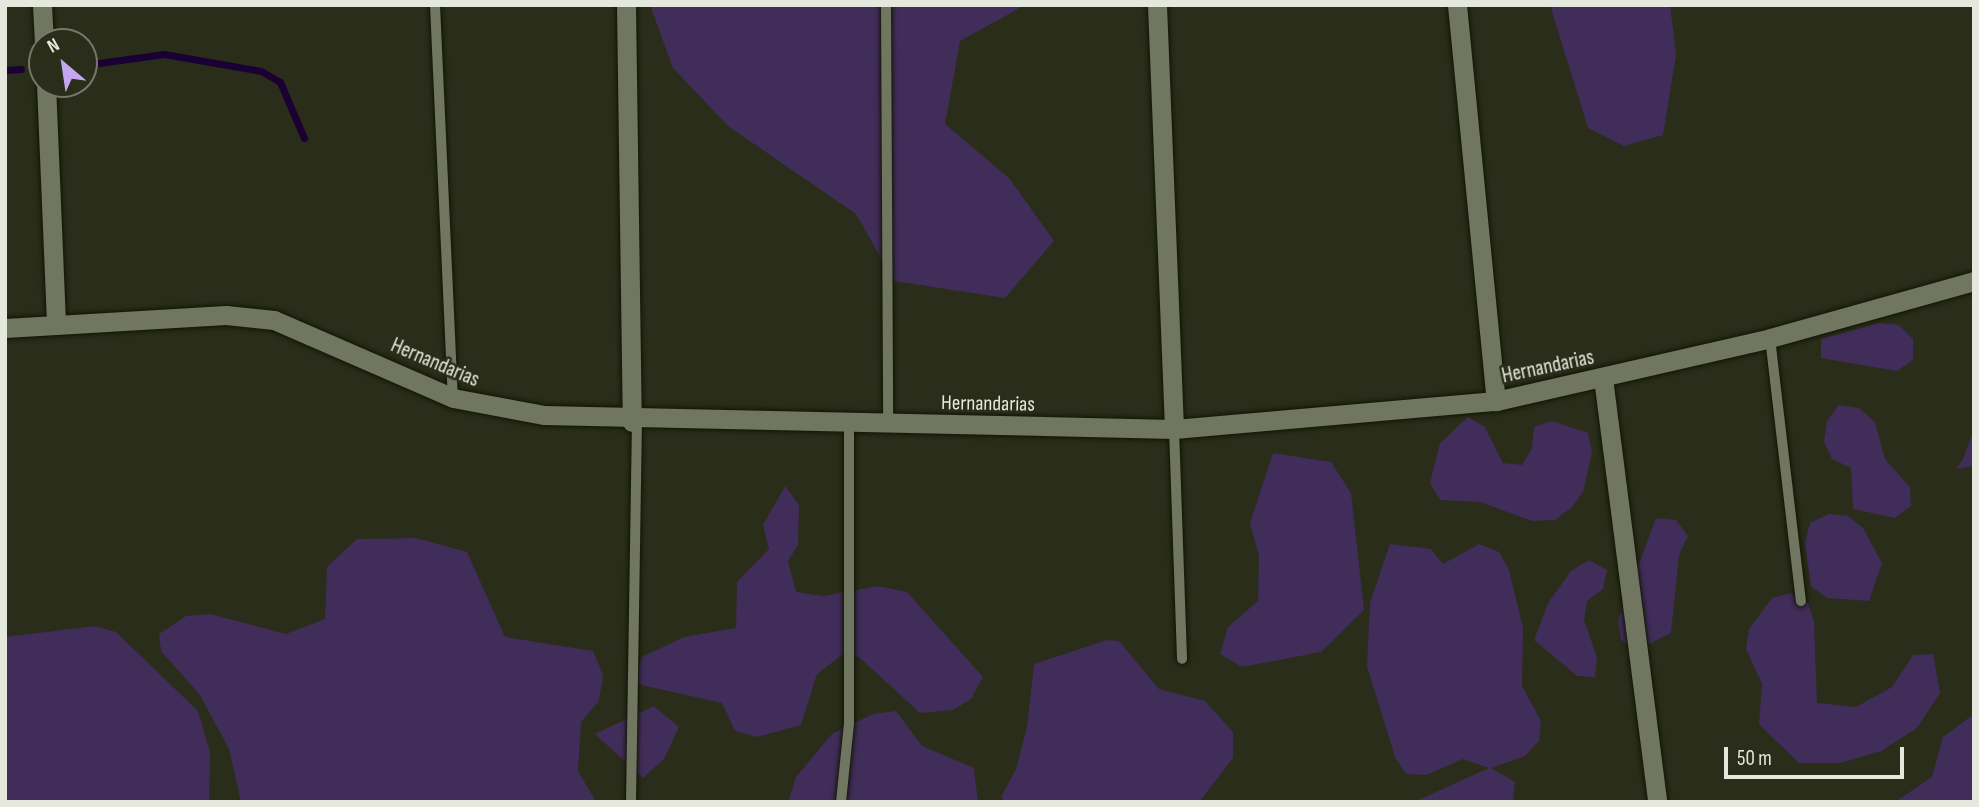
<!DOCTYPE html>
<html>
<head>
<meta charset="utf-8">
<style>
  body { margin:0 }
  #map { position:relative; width:1979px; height:807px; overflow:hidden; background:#292d1a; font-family:"Sofia Sans Condensed",sans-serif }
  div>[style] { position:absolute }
  .green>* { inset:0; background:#402d59 }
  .stream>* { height:7px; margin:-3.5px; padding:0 3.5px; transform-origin:3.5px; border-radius:3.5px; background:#1b0034 }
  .roads { filter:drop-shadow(0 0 2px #111504) drop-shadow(0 0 2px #111504) }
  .service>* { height:10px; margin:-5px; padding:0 5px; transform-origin:5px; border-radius:5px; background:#717660 }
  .minor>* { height:19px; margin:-9.5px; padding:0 9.5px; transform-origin:9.5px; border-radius:9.5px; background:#717660 }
  .tertiary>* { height:19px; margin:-9.5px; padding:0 9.5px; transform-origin:9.5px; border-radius:9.5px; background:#717660 }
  span { translate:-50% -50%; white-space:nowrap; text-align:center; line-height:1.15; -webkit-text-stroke:5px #292d1a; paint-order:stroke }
  .street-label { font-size:21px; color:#e5e8dc }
  .frame { position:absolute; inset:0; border:7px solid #e5e8dc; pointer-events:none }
  .north { position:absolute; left:28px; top:28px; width:70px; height:70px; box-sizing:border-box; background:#292d1a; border:2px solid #747868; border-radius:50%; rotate:331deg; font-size:19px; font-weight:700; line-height:28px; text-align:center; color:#e5e8dc }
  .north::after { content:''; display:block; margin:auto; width:24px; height:32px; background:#c5a6f1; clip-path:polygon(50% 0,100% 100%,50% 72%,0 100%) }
  .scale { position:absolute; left:1724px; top:747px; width:180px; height:32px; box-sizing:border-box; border:4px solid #e5e8dc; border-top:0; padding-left:9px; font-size:21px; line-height:24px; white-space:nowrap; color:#e5e8dc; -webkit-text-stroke:5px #292d1a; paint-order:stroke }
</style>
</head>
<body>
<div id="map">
  <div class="green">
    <i style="clip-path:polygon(650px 5px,1025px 5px,960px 41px,945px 124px,1009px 178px,1054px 241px,1005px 298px,894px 281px,856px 214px,728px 126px,673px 68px)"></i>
    <i style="clip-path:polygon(1550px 5px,1670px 5px,1676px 55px,1663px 135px,1624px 146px,1588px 128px)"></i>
    <i style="clip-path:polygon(1879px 323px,1899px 325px,1913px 339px,1913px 360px,1897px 371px,1821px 358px,1821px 339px)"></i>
    <i style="clip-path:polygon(1839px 405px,1859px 408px,1875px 422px,1885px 459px,1910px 487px,1911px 506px,1895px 518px,1853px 509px,1851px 468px,1832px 459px,1824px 442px,1827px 421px)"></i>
    <i style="clip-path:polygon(1468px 417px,1485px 427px,1503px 463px,1522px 465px,1532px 448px,1534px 427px,1552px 421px,1588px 433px,1592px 452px,1583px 492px,1571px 508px,1555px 520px,1532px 521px,1480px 502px,1440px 500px,1430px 483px,1440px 443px)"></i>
    <i style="clip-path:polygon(1974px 429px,1974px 466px,1956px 469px,1963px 459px)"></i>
    <i style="clip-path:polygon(1273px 453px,1331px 462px,1351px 493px,1364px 610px,1321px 652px,1242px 667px,1220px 654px,1228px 627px,1258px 601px,1259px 556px,1250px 523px)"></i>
    <i style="clip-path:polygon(785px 486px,799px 505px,798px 545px,788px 561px,796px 592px,823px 596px,878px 586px,907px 592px,983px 677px,971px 699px,953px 710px,920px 713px,859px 657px,843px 654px,817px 674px,801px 725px,757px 737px,735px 731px,722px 703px,641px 685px,635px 677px,642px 657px,684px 637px,736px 628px,737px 582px,769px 549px,763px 525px)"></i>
    <i style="clip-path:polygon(1829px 514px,1848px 516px,1863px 528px,1882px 563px,1869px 601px,1827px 598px,1811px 586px,1805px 543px,1810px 523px)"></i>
    <i style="clip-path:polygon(1656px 518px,1676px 520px,1688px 536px,1679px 555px,1671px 633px,1637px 650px,1621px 640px,1618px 620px)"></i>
    <i style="clip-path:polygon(416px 538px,467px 552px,505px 637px,593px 651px,603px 675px,599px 701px,581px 722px,578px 771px,596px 802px,241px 802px,229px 749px,200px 695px,161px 651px,159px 634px,186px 616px,210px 614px,286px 634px,325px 619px,327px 567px,357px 539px)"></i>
    <i style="clip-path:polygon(1390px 544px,1431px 549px,1443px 564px,1479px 544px,1499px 552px,1509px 570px,1523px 628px,1522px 686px,1541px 721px,1539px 741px,1525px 756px,1491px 768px,1515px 782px,1513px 802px,1414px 802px,1489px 768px,1463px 759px,1426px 775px,1406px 774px,1395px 757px,1367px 666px,1370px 603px)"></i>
    <i style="clip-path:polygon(1589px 560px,1607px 570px,1603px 589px,1587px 601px,1584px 620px,1597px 657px,1595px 677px,1577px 676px,1534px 640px,1548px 603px,1571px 571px)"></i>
    <i style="clip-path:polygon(1791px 593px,1808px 603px,1814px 622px,1817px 703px,1856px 707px,1892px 687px,1913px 655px,1933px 654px,1940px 693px,1917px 728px,1881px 751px,1840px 763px,1799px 763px,1774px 739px,1759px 724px,1762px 684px,1746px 649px,1749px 629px,1772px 598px)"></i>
    <i style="clip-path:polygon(95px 626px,116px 632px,198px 711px,210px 752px,209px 802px,5px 802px,5px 637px)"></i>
    <i style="clip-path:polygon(1107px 640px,1119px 641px,1159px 689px,1205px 701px,1233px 732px,1233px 758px,1199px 802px,1004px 802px,1001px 797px,1016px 769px,1027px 727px,1034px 664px)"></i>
    <i style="clip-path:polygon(654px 706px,679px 727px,664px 759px,643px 778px,595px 734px)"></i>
    <i style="clip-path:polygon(896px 711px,922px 746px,974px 768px,978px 802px,788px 802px,796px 777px,832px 734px,873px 714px)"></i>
    <i style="clip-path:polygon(1974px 714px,1974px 802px,1895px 802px,1932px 777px,1943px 737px)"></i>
  </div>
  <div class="stream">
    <i style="left:84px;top:65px;width:81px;rotate:-7.8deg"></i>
    <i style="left:164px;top:54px;width:98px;rotate:9.9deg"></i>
    <i style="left:261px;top:71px;width:22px;rotate:30deg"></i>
    <i style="left:280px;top:82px;width:61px;rotate:66.8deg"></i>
    <i style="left:5px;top:70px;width:16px;rotate:-4deg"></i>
  </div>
  <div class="roads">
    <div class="service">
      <i style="left:435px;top:5px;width:393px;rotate:87.4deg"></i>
      <i style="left:886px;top:5px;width:421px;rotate:89.7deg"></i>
      <i style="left:1770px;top:338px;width:265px;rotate:83.3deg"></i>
      <i style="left:1174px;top:429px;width:230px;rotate:88deg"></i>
      <i style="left:631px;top:802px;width:380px;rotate:-89.1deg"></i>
      <i style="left:841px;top:802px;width:79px;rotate:-84.2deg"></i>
      <i style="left:849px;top:723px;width:298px;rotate:-90deg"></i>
    </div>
    <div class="minor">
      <i style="left:42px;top:5px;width:37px;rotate:87deg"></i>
      <i style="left:626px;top:5px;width:417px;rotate:89.2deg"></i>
      <i style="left:1157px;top:5px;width:424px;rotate:87.7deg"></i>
      <i style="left:1457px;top:5px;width:398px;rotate:84.4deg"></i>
      <i style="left:46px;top:84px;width:238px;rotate:87.6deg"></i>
      <i style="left:1603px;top:378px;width:427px;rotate:82.7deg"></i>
    </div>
    <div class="tertiary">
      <i style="left:5px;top:328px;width:221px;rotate:-3.4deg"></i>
      <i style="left:226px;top:315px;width:48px;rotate:5.9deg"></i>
      <i style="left:274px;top:320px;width:195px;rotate:23.5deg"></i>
      <i style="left:453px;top:398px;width:93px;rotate:10.6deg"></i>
      <i style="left:544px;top:415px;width:630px;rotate:1.27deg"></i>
      <i style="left:1174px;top:429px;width:323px;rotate:-5deg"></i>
      <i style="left:1496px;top:401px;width:281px;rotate:-12.9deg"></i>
      <i style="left:1770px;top:338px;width:212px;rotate:-15.6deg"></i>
    </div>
  </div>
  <div class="street-label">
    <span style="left:435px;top:363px;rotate:23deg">Hernandarias</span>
    <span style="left:1548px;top:367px;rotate:-12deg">Hernandarias</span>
    <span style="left:988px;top:404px;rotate:1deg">Hernandarias</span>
  </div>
  <div class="frame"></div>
  <div class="north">N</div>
  <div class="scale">50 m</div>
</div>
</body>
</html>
